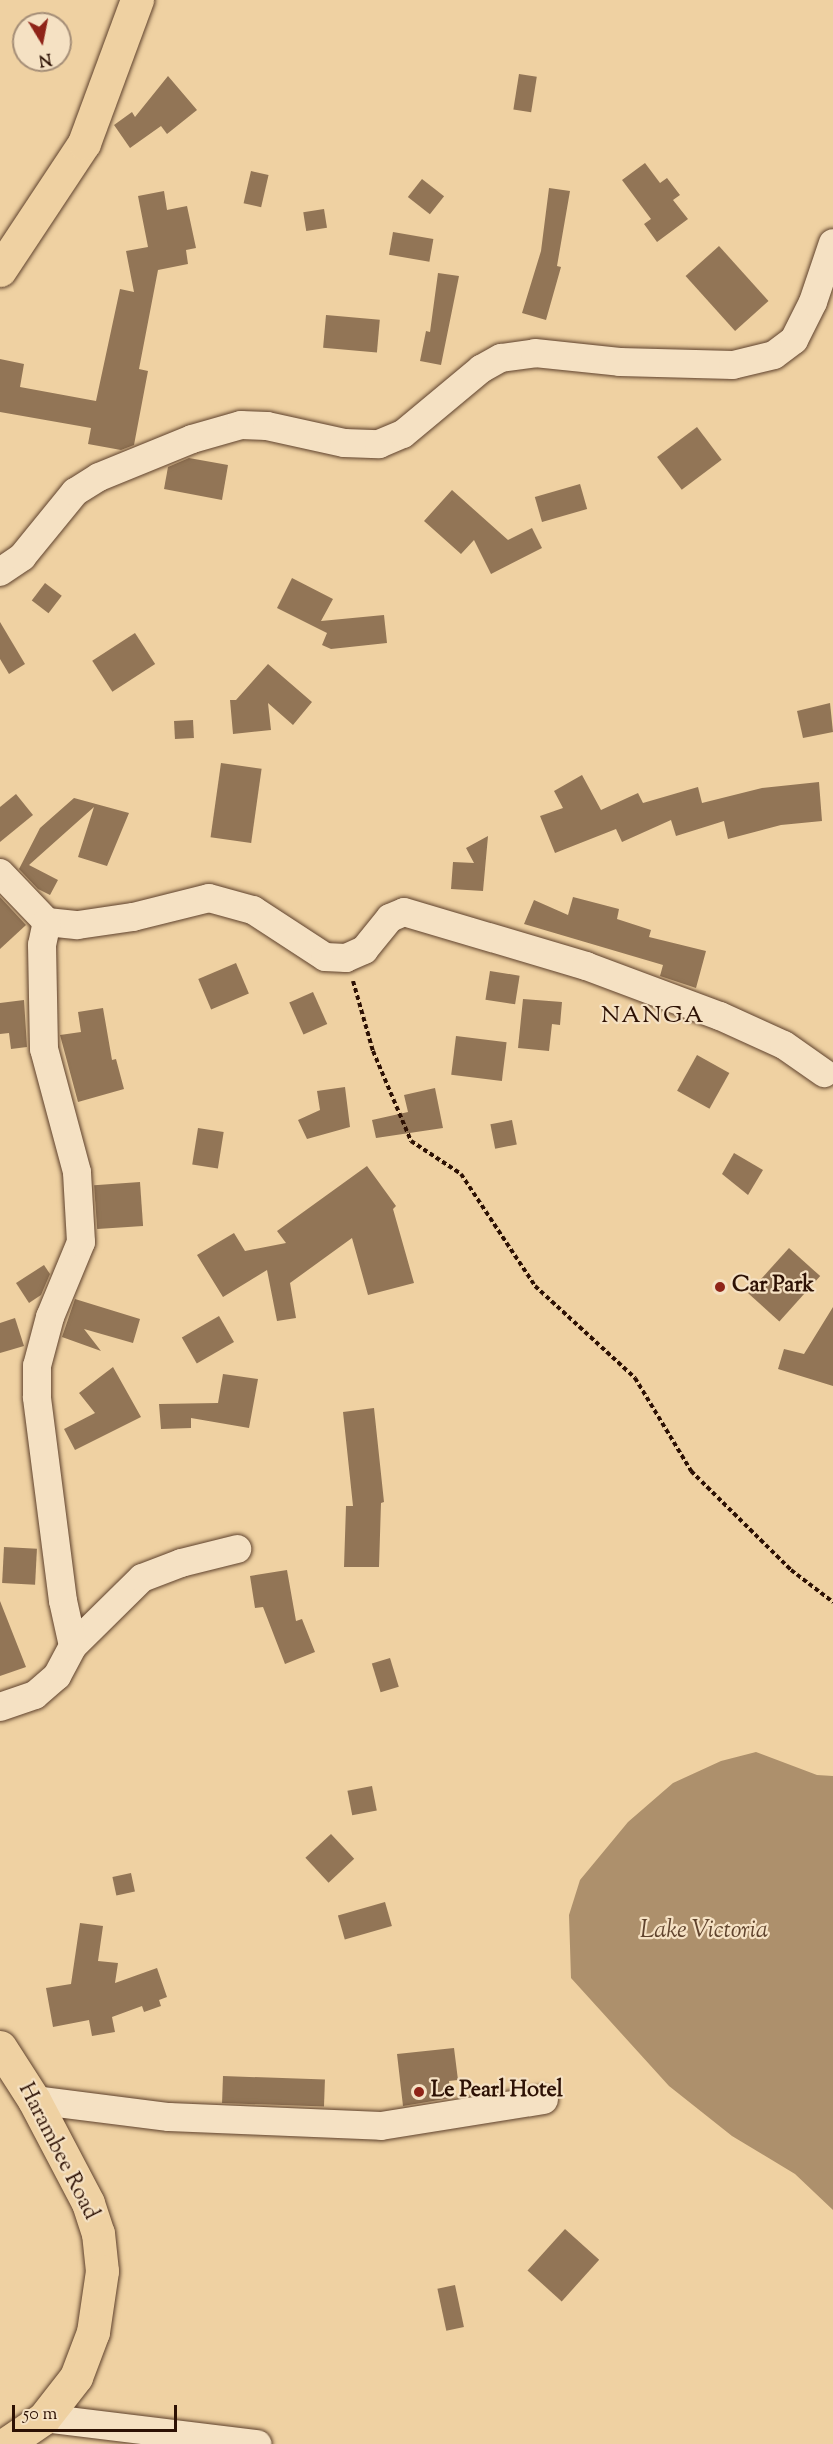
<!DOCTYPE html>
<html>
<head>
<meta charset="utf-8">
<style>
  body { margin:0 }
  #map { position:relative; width:833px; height:2444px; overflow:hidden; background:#efd1a2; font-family:"Sorts Mill Goudy",serif }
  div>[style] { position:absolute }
  .water>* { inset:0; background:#ad906c }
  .building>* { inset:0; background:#927556; transform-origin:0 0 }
  .path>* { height:4px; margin-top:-2px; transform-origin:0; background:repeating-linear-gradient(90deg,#2d1104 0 4.5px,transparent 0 7.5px) }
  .roads { filter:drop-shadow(0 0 2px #5e412c) drop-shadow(0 0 2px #5e412c) }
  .minor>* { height:28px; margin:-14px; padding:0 14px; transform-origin:14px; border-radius:14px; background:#f5e1c3 }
  .major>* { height:33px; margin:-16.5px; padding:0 16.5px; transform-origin:16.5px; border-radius:16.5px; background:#efd1a2 }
  .dots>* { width:16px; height:16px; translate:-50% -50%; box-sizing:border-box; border:3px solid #f5e1c3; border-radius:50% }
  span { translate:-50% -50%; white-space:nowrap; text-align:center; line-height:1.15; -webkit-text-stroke:4.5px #f5e1c3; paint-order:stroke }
  .poi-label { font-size:22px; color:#2d1104; font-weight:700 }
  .left { translate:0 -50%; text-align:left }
  .street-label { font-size:22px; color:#2d1104 }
  .neighbourhood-label { font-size:24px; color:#2d1104; letter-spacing:1.5px }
  .water-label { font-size:24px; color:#60442e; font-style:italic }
  .north { position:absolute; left:12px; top:12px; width:60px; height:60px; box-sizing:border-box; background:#f5e1c3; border:2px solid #a58e77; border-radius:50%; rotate:170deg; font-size:16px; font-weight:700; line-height:24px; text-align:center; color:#2d1104 }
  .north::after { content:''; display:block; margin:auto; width:21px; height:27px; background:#8f2418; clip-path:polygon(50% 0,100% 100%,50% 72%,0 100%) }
  .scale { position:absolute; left:12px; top:2405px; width:165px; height:27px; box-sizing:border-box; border:3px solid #2d1104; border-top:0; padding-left:8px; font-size:18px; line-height:21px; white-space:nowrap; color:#2d1104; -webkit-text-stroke:4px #f5e1c3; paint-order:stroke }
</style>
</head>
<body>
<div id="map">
  <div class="water">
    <i style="clip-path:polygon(756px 1752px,817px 1775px,833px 1776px,833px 2210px,795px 2174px,732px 2136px,669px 2086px,571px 1978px,569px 1915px,580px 1880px,628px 1822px,673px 1783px,721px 1761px)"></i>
  </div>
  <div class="building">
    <i style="left:519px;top:74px;width:18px;height:36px;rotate:9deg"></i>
    <i style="clip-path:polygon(168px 76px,197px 110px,167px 134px,161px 126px,130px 148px,114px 125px,132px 112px,135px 117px)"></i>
    <i style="clip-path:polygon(645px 163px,660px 183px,667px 178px,680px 195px,673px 200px,688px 219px,657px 242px,644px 224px,651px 219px,622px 180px)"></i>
    <i style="left:251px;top:171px;width:18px;height:33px;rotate:13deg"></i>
    <i style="left:422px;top:179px;width:28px;height:23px;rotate:38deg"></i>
    <i style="clip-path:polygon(549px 188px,570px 191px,557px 266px,561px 267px,546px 320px,522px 313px,541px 251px)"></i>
    <i style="clip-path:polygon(164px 191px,167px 210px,187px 206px,196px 248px,186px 250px,188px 264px,158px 270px,139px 369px,148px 371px,134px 445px,121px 450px,88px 444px,91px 428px,0 412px,0 359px,24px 364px,20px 387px,96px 401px,120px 289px,134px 292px,126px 251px,148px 247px,138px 196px)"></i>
    <i style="left:324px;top:209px;width:19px;height:21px;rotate:81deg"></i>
    <i style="left:393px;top:232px;width:41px;height:23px;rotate:10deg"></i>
    <i style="left:719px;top:246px;width:74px;height:45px;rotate:48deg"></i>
    <i style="clip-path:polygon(438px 273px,459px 276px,441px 365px,420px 361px,426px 331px,430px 332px)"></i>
    <i style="left:326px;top:315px;width:54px;height:33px;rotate:5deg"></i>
    <i style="left:697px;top:427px;width:41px;height:50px;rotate:53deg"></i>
    <i style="clip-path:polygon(189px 458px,228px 465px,222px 500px,164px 489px,168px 467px)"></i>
    <i style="left:580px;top:484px;width:26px;height:47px;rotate:74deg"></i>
    <i style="clip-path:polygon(452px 490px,508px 540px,532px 528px,542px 548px,491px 574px,474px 540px,461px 554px,424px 521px)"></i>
    <i style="clip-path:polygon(292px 578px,333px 599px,321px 621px,384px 615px,387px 643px,331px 649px,322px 645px,327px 633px,277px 608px)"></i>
    <i style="left:45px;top:583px;width:21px;height:22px;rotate:37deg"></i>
    <i style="clip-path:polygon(0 622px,25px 664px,9px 674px,0 659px)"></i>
    <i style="left:135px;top:633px;width:37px;height:51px;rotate:57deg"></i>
    <i style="clip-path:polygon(268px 664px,312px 702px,293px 725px,268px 703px,271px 730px,233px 734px,230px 700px,236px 700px)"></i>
    <i style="clip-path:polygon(830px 703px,833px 732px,803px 738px,797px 711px)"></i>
    <i style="left:193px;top:720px;width:18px;height:19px;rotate:87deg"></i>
    <i style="left:221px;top:763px;width:41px;height:75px;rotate:8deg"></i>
    <i style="clip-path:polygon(582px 775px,601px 810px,638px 793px,643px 803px,698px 787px,702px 803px,762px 788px,819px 782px,822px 821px,781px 825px,728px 839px,724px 821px,676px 836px,671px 820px,622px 842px,616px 829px,555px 853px,540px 816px,563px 808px,554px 791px)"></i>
    <i style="clip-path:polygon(16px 794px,33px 815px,0 842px,0 807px)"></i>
    <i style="clip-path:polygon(74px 798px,129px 813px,107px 866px,78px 857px,94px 807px,29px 865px,58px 880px,50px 895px,38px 889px,19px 869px,40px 828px)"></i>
    <i style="clip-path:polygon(488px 836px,483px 891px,451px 889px,453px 862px,474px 863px,466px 848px)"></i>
    <i style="clip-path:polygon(0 897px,26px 925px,0 949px)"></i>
    <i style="clip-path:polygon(573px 897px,619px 909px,617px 919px,651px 930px,649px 937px,706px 951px,696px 988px,660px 976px,663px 965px,524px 924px,534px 900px,568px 915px)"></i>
    <i style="left:236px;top:963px;width:33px;height:41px;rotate:67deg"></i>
    <i style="left:490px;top:971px;width:30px;height:29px;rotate:9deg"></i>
    <i style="left:313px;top:992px;width:35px;height:26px;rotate:66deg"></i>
    <i style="clip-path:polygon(523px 999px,562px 1002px,560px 1025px,552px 1024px,549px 1051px,518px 1048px)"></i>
    <i style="clip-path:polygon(24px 1000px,27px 1047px,11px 1049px,9px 1033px,0 1034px,0 1003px)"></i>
    <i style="clip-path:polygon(103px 1008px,112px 1060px,116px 1059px,124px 1089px,78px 1102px,60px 1035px,81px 1032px,78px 1012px)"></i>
    <i style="left:456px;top:1036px;width:51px;height:39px;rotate:7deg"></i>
    <i style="left:697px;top:1055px;width:37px;height:41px;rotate:29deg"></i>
    <i style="clip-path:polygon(345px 1087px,350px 1127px,307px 1139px,298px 1120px,320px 1110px,317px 1091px)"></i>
    <i style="clip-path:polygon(435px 1088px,443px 1128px,376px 1138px,372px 1120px,408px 1112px,404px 1095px)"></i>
    <i style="left:512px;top:1120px;width:25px;height:22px;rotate:79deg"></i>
    <i style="left:198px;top:1128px;width:26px;height:37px;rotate:9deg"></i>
    <i style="clip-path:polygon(734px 1153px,763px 1170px,748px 1195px,722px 1174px)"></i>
    <i style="clip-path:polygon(367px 1166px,396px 1206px,393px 1209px,414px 1283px,368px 1295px,352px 1238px,290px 1283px,296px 1318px,277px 1321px,267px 1270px,223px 1297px,197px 1255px,234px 1233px,245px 1251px,286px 1243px,277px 1231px)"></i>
    <i style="left:140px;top:1182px;width:44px;height:46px;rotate:86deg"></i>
    <i style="left:789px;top:1248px;width:42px;height:61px;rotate:42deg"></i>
    <i style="clip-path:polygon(44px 1265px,50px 1274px,41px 1295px,29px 1303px,16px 1283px)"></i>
    <i style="clip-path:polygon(75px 1299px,140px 1319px,133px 1343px,84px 1329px,101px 1351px,62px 1337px)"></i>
    <i style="clip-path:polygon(833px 1307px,833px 1386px,778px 1369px,784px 1349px,804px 1354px)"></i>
    <i style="left:219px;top:1316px;width:30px;height:43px;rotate:60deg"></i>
    <i style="clip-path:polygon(15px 1318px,24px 1346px,0 1353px,0 1323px)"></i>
    <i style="clip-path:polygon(113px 1367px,141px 1417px,75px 1450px,64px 1429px,95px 1413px,79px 1393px)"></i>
    <i style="clip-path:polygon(223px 1374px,258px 1379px,249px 1428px,191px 1418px,191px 1428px,161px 1429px,159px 1404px,218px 1403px)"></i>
    <i style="clip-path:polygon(374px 1408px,384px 1502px,381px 1503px,379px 1567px,344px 1567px,346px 1506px,353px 1506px,343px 1412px)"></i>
    <i style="left:4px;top:1547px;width:33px;height:36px;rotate:3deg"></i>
    <i style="clip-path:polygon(287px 1570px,296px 1621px,302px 1619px,315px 1652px,285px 1664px,263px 1607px,255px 1608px,250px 1576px)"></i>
    <i style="clip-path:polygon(0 1601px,26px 1667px,0 1676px)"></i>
    <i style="left:390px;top:1658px;width:30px;height:19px;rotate:73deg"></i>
    <i style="left:372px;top:1786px;width:25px;height:25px;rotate:79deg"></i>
    <i style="left:331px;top:1834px;width:34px;height:35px;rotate:47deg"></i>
    <i style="left:131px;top:1873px;width:19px;height:19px;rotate:78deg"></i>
    <i style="left:385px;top:1902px;width:25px;height:49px;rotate:74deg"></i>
    <i style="clip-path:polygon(80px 1923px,103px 1926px,98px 1961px,118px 1963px,115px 1983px,157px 1968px,167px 1997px,159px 2000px,161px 2006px,144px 2012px,142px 2006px,112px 2017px,115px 2032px,92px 2036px,89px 2020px,53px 2027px,46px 1988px,71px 1984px)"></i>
    <i style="clip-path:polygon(454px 2048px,458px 2080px,449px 2081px,451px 2098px,403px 2106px,397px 2054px)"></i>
    <i style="left:223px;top:2076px;width:102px;height:27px;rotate:2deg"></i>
    <i style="left:565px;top:2229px;width:46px;height:56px;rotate:42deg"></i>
    <i style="left:455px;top:2285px;width:43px;height:18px;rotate:78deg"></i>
  </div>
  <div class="path">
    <i style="left:353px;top:981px;width:73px;rotate:74.1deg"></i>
    <i style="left:373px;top:1051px;width:98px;rotate:67.1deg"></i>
    <i style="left:411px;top:1141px;width:60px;rotate:33.4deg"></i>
    <i style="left:461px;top:1174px;width:134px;rotate:56.5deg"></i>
    <i style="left:535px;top:1286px;width:136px;rotate:42.6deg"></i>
    <i style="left:635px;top:1378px;width:109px;rotate:58.9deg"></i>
    <i style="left:691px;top:1471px;width:141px;rotate:44.7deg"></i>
    <i style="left:791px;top:1570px;width:53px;rotate:37.3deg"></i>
  </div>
  <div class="roads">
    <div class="minor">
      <i style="left:0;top:572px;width:27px;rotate:-34deg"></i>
      <i style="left:22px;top:557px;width:84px;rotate:-50.8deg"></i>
      <i style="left:75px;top:492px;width:28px;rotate:-32deg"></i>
      <i style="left:99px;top:477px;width:100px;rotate:-22.2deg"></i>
      <i style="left:192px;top:439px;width:51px;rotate:-15.9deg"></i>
      <i style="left:241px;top:425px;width:26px;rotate:2deg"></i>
      <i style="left:267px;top:426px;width:79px;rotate:12.4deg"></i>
      <i style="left:344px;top:443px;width:35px;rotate:2deg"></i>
      <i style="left:379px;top:444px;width:26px;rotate:-23deg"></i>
      <i style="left:403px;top:434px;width:102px;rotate:-39.8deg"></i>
      <i style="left:481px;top:369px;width:23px;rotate:-29deg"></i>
      <i style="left:501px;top:358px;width:34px;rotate:-8deg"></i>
      <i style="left:535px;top:353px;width:85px;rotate:6deg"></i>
      <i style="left:620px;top:362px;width:113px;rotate:1.5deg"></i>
      <i style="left:733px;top:365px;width:42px;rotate:-13.7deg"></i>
      <i style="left:774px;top:355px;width:25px;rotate:-37deg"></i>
      <i style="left:794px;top:340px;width:42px;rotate:-63.4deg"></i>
      <i style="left:813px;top:302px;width:62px;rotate:-71.3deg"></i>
      <i style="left:0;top:873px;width:68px;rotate:46.2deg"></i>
      <i style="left:47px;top:922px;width:31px;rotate:6deg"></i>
      <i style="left:78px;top:925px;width:56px;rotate:-8.3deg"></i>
      <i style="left:133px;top:917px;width:78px;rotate:-14deg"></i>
      <i style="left:209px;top:898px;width:46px;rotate:15.3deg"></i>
      <i style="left:253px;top:910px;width:86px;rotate:33.1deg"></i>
      <i style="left:325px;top:957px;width:21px;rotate:3deg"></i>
      <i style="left:346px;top:958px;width:20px;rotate:-24deg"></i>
      <i style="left:364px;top:950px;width:41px;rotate:-50.9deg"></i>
      <i style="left:390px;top:918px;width:15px;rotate:-23deg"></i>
      <i style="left:404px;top:912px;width:190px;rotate:16.5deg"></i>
      <i style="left:586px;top:966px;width:143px;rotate:20.5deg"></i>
      <i style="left:720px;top:1016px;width:70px;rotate:24.4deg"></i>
      <i style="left:784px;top:1045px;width:49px;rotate:35deg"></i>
      <i style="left:73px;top:1646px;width:97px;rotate:-44.6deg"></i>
      <i style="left:142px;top:1578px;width:42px;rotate:-21deg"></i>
      <i style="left:181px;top:1563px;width:58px;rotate:-14deg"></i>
      <i style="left:0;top:1707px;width:37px;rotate:-19deg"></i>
      <i style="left:35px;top:1695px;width:29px;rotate:-41deg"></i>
      <i style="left:57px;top:1676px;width:34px;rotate:-62deg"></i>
      <i style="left:73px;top:1646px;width:46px;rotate:-102.5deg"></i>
      <i style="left:63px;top:1601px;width:206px;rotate:-97.3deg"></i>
      <i style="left:37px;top:1397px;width:31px;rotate:-90deg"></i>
      <i style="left:37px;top:1366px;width:51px;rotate:-75.1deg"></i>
      <i style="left:50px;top:1317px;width:81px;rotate:-67.5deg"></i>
      <i style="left:81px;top:1242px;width:70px;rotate:-93.3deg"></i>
      <i style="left:77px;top:1172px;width:127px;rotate:-105deg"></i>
      <i style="left:44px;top:1049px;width:104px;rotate:-91.1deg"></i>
      <i style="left:42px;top:945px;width:24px;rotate:-78deg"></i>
      <i style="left:34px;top:2100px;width:136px;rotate:7.2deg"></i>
      <i style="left:169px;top:2117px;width:212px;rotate:2.4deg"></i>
      <i style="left:381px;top:2126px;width:165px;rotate:-9.1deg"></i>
      <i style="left:44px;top:2418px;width:215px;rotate:7deg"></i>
    </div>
    <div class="major">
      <i style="left:0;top:270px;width:152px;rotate:-56.5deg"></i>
      <i style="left:84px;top:143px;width:153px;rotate:-69.7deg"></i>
      <i style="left:0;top:2047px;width:63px;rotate:57.3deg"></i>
      <i style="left:34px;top:2100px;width:116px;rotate:62.3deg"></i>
      <i style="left:88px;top:2203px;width:32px;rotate:72deg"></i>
      <i style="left:98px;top:2233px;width:38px;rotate:84deg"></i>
      <i style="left:102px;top:2271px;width:62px;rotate:98.4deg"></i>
      <i style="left:93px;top:2332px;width:48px;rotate:110.7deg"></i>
      <i style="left:76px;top:2377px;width:52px;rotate:128deg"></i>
      <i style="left:44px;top:2418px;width:46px;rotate:145.6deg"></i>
    </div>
  </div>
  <div class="dots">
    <i style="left:720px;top:1287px;background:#8f2418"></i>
    <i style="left:419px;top:2092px;background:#8f2418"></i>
  </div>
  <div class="poi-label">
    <span class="left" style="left:732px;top:1287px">Car Park</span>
    <span class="left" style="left:431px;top:2092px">Le Pearl Hotel</span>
  </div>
  <div class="street-label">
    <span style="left:57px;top:2152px;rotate:63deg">Harambee Road</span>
  </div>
  <div class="neighbourhood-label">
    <span style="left:653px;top:1017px">NANGA</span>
  </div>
  <div class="water-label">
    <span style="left:704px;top:1932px">Lake Victoria</span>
  </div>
  <div class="north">N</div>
  <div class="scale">50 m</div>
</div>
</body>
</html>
